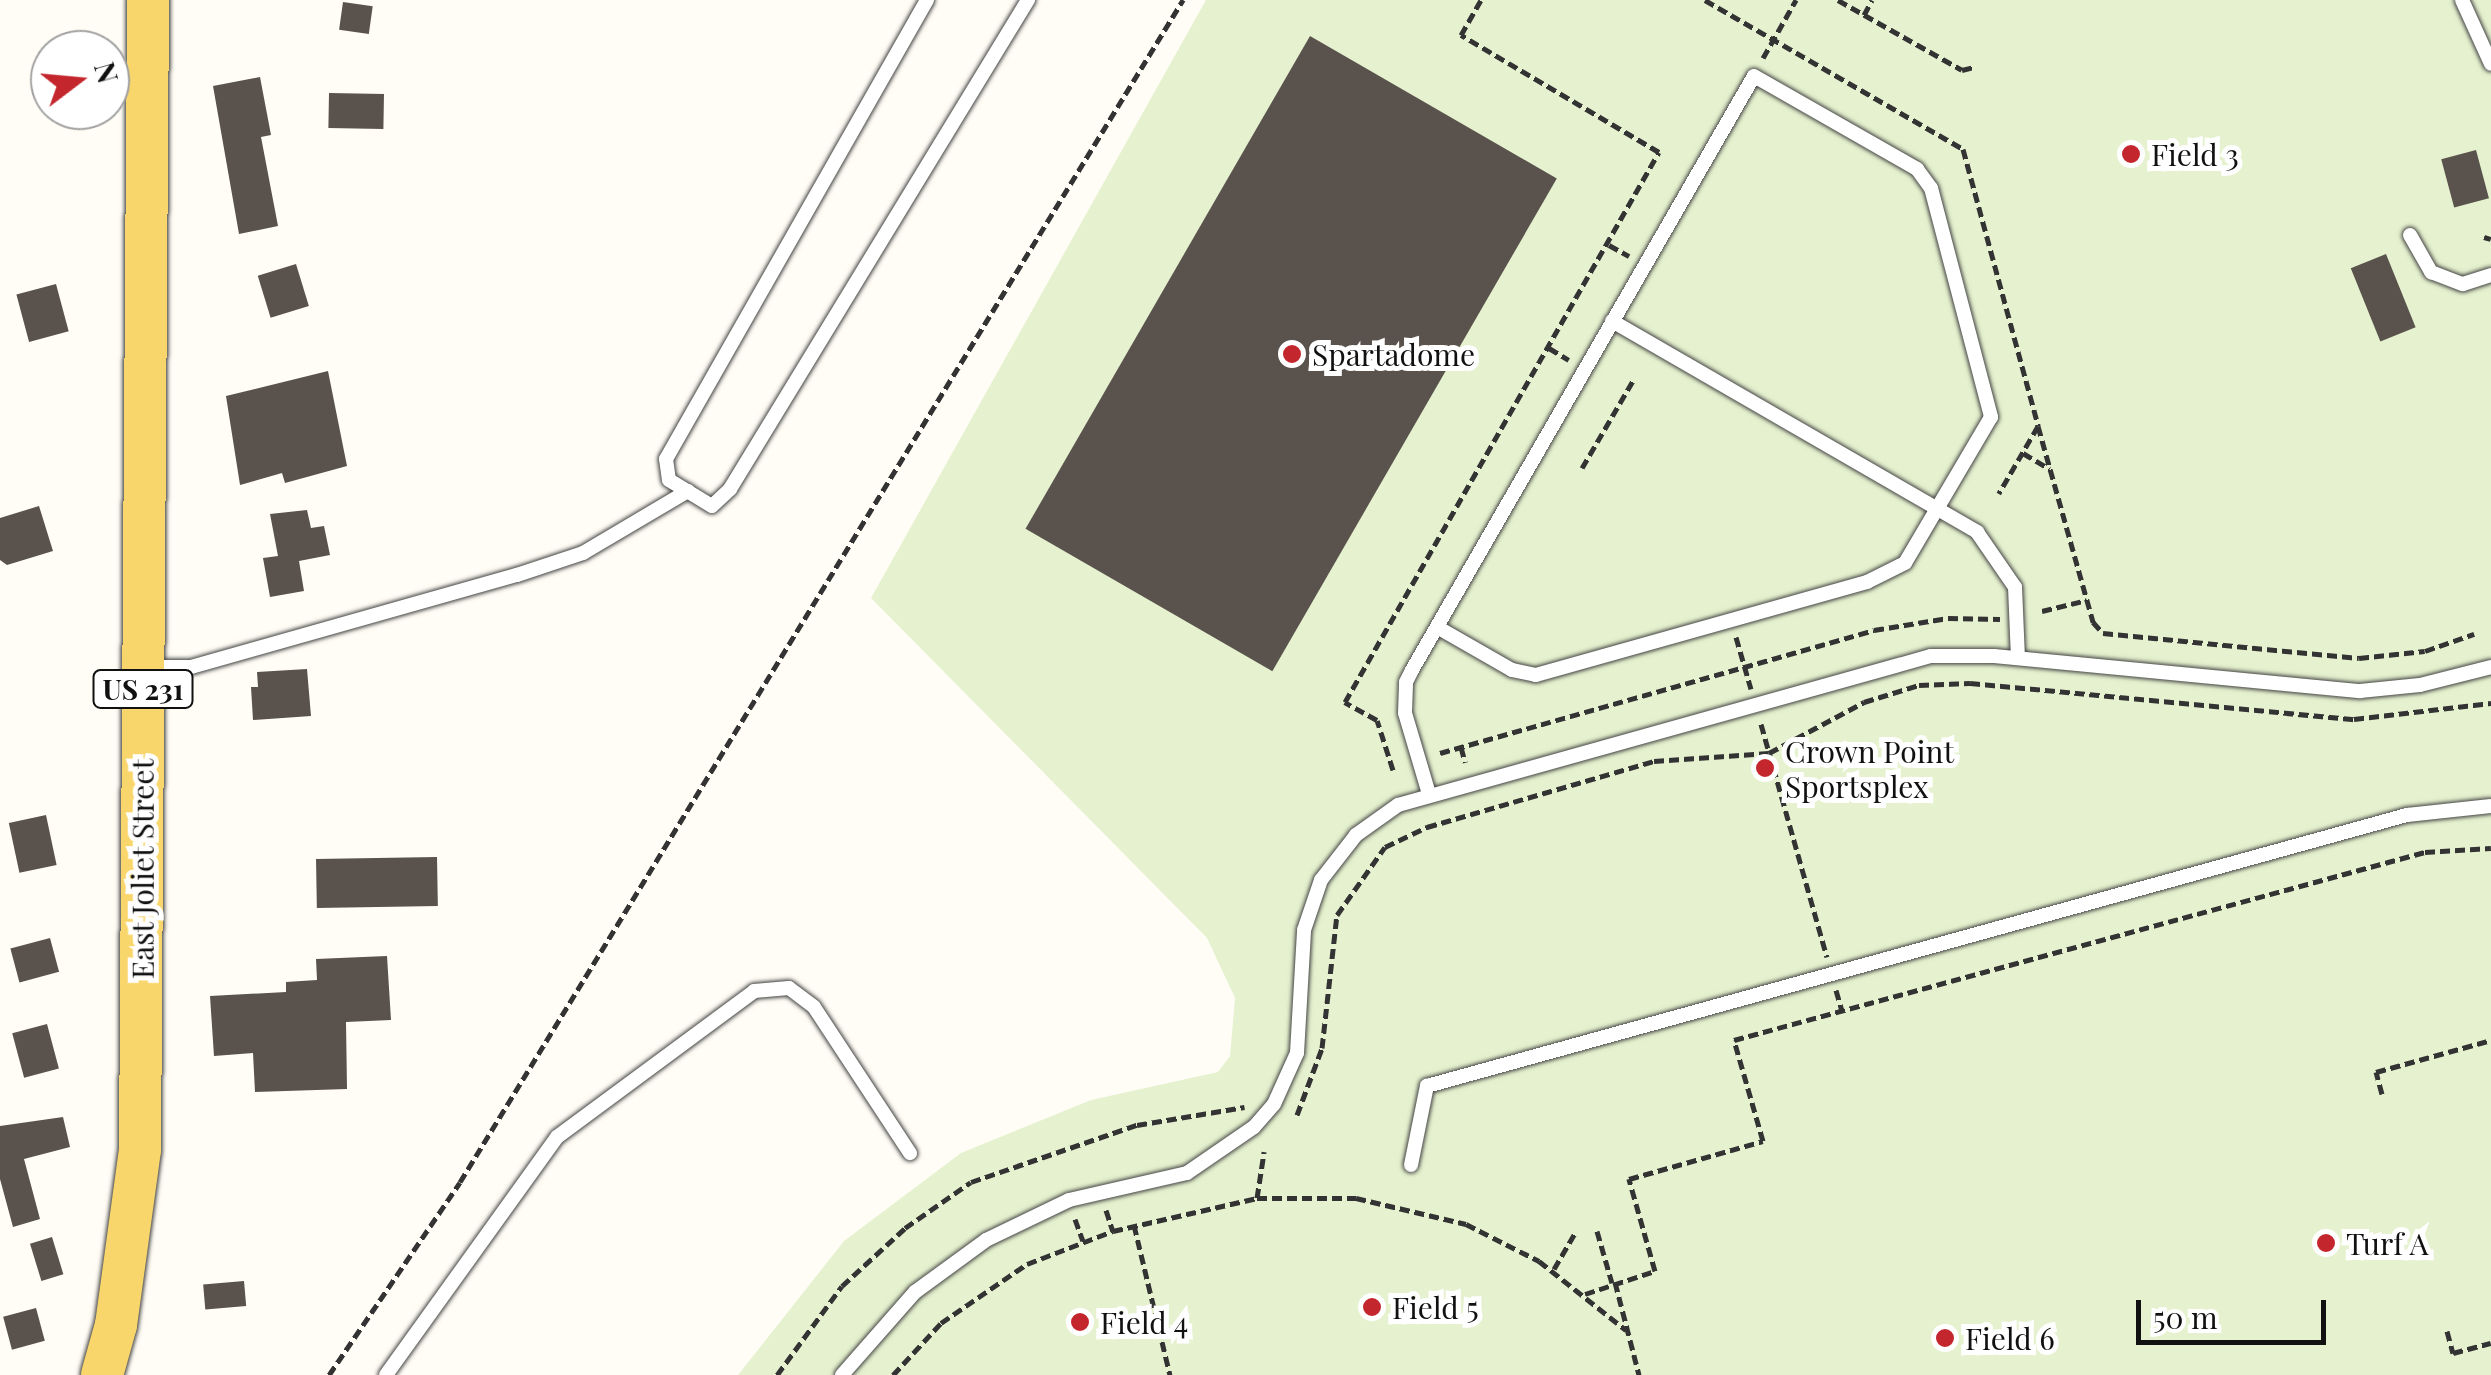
<!DOCTYPE html>
<html>
<head>
<meta charset="utf-8">
<style>
  body { margin:0 }
  #map { position:relative; width:2491px; height:1375px; overflow:hidden; background:#fffdf5; font-family:"Playfair Display",serif }
  div>[style] { position:absolute }
  .pitch>* { inset:0; background:#e6f2cf }
  .building>* { inset:0; background:#5a524d; transform-origin:0 0 }
  .path>* { height:5px; margin-top:-2.5px; transform-origin:0; background:repeating-linear-gradient(90deg,#333 0 10px,transparent 0 15px) }
  .roads { filter:drop-shadow(0 0 2px #444) drop-shadow(0 0 2px #444) }
  .lane>* { height:14px; margin:-7px; padding:0 7px; transform-origin:7px; border-radius:7px; background:#fff }
  .primary>* { height:42px; margin:-21px; padding:0 21px; transform-origin:21px; border-radius:21px; background:#f9d66b }
  .dots>* { width:28px; height:28px; translate:-50% -50%; box-sizing:border-box; border:5px solid #fff; border-radius:50% }
  span { translate:-50% -50%; white-space:nowrap; text-align:center; line-height:1.15; -webkit-text-stroke:10px #fff; paint-order:stroke }
  .shield-label span { padding:2px 8px; background:#fff; border:2px solid; border-radius:8px; -webkit-text-stroke-width:0 }
  .shield-label { font-size:28px; color:#111; font-weight:700 }
  .poi-label { font-size:30px; color:#111 }
  .left { translate:0 -50%; text-align:left }
  .street-label { font-size:30px; color:#111 }
  .north { position:absolute; left:30px; top:30px; width:100px; height:100px; box-sizing:border-box; background:#fff; border:2px solid #a0a0a0; border-radius:50%; rotate:74deg; font-size:28px; font-weight:700; line-height:40px; text-align:center; color:#111 }
  .north::after { content:''; display:block; margin:auto; width:35px; height:45px; background:#c4262e; clip-path:polygon(50% 0,100% 100%,50% 72%,0 100%) }
  .scale { position:absolute; left:2136px; top:1300px; width:190px; height:45px; box-sizing:border-box; border:5px solid #111; border-top:0; padding-left:12px; font-size:30px; line-height:35px; white-space:nowrap; color:#111; -webkit-text-stroke:8px #fff; paint-order:stroke }
</style>
</head>
<body>
<div id="map">
  <div class="pitch">
    <i style="clip-path:polygon(1206px 0,2491px 0,2491px 1375px,738px 1375px,844px 1241px,961px 1153px,1091px 1100px,1218px 1072px,1230px 1056px,1235px 998px,1207px 938px,871px 598px)"></i>
  </div>
  <div class="building">
    <i style="left:343px;top:2px;width:30px;height:28px;rotate:8deg"></i>
    <i style="left:1310px;top:36px;width:285px;height:569px;rotate:30deg"></i>
    <i style="clip-path:polygon(260px 77px,271px 135px,261px 137px,278px 226px,239px 234px,213px 86px)"></i>
    <i style="left:329px;top:93px;width:55px;height:35px;rotate:1deg"></i>
    <i style="left:2476px;top:150px;width:50px;height:36px;rotate:75deg"></i>
    <i style="left:2386px;top:254px;width:79px;height:38px;rotate:68deg"></i>
    <i style="left:296px;top:264px;width:44px;height:40px;rotate:73deg"></i>
    <i style="left:56px;top:284px;width:49px;height:41px;rotate:75deg"></i>
    <i style="clip-path:polygon(328px 371px,347px 466px,285px 483px,282px 473px,240px 485px,226px 396px)"></i>
    <i style="clip-path:polygon(39px 506px,53px 551px,7px 565px,0 560px,0 518px)"></i>
    <i style="clip-path:polygon(307px 510px,311px 528px,324px 526px,330px 555px,299px 561px,304px 591px,270px 597px,263px 558px,278px 556px,270px 514px)"></i>
    <i style="clip-path:polygon(307px 669px,311px 716px,253px 720px,251px 687px,258px 687px,257px 672px)"></i>
    <i style="left:46px;top:815px;width:51px;height:38px;rotate:78deg"></i>
    <i style="left:437px;top:857px;width:49px;height:121px;rotate:89deg"></i>
    <i style="left:50px;top:938px;width:35px;height:41px;rotate:75deg"></i>
    <i style="clip-path:polygon(387px 956px,391px 1020px,346px 1022px,347px 1089px,255px 1092px,253px 1053px,214px 1056px,210px 996px,286px 992px,286px 982px,317px 980px,316px 959px)"></i>
    <i style="left:47px;top:1024px;width:46px;height:36px;rotate:75deg"></i>
    <i style="clip-path:polygon(63px 1117px,70px 1147px,24px 1159px,40px 1219px,13px 1227px,0 1179px,0 1126px)"></i>
    <i style="left:52px;top:1237px;width:39px;height:23px;rotate:73deg"></i>
    <i style="left:244px;top:1281px;width:25px;height:41px;rotate:85deg"></i>
    <i style="left:36px;top:1308px;width:34px;height:34px;rotate:75deg"></i>
  </div>
  <div class="path">
    <i style="left:1705px;top:0;width:298px;rotate:30deg"></i>
    <i style="left:1963px;top:149px;width:287px;rotate:74.8deg"></i>
    <i style="left:2038px;top:426px;width:78px;rotate:120.2deg"></i>
    <i style="left:1838px;top:0;width:142px;rotate:29.4deg"></i>
    <i style="left:1962px;top:70px;width:12px;rotate:-14deg"></i>
    <i style="left:1864px;top:15px;width:17px;rotate:-62deg"></i>
    <i style="left:1763px;top:58px;width:67px;rotate:-60.4deg"></i>
    <i style="left:2484px;top:237px;width:7px;rotate:16deg"></i>
    <i style="left:1609px;top:245px;width:23px;rotate:29deg"></i>
    <i style="left:1549px;top:348px;width:23px;rotate:31deg"></i>
    <i style="left:2038px;top:426px;width:204px;rotate:74.3deg"></i>
    <i style="left:2093px;top:622px;width:15px;rotate:48deg"></i>
    <i style="left:2103px;top:633px;width:257px;rotate:5.6deg"></i>
    <i style="left:2359px;top:658px;width:66px;rotate:-6.1deg"></i>
    <i style="left:2425px;top:651px;width:52px;rotate:-19.1deg"></i>
    <i style="left:2023px;top:453px;width:31px;rotate:31deg"></i>
    <i style="left:1582px;top:468px;width:103px;rotate:-59.7deg"></i>
    <i style="left:2042px;top:611px;width:46px;rotate:-13.7deg"></i>
    <i style="left:1736px;top:637px;width:54px;rotate:73.9deg"></i>
    <i style="left:1761px;top:724px;width:242px;rotate:74.2deg"></i>
    <i style="left:1461px;top:747px;width:16px;rotate:75deg"></i>
    <i style="left:1440px;top:753px;width:451px;rotate:-15.8deg"></i>
    <i style="left:1874px;top:630px;width:75px;rotate:-9.2deg"></i>
    <i style="left:1948px;top:618px;width:52px;rotate:1.1deg"></i>
    <i style="left:1393px;top:770px;width:52px;rotate:-107.7deg"></i>
    <i style="left:1377px;top:720px;width:37px;rotate:-151deg"></i>
    <i style="left:1345px;top:702px;width:633px;rotate:-60.28deg"></i>
    <i style="left:1659px;top:152px;width:230px;rotate:-149.4deg"></i>
    <i style="left:1461px;top:35px;width:40px;rotate:-60.3deg"></i>
    <i style="left:1836px;top:990px;width:22px;rotate:74deg"></i>
    <i style="left:2382px;top:1094px;width:23px;rotate:-105deg"></i>
    <i style="left:2376px;top:1072px;width:119px;rotate:-15.5deg"></i>
    <i style="left:1297px;top:1115px;width:72px;rotate:-69.5deg"></i>
    <i style="left:1322px;top:1048px;width:134px;rotate:-83.6deg"></i>
    <i style="left:1337px;top:915px;width:83px;rotate:-54.8deg"></i>
    <i style="left:1385px;top:847px;width:47px;rotate:-25.5deg"></i>
    <i style="left:1427px;top:827px;width:236px;rotate:-16.2deg"></i>
    <i style="left:1654px;top:761px;width:115px;rotate:-4deg"></i>
    <i style="left:1769px;top:753px;width:108px;rotate:-28.2deg"></i>
    <i style="left:1864px;top:702px;width:58px;rotate:-17.2deg"></i>
    <i style="left:1919px;top:685px;width:51px;rotate:-2.2deg"></i>
    <i style="left:1970px;top:683px;width:386px;rotate:5.4deg"></i>
    <i style="left:2354px;top:719px;width:138px;rotate:-6.7deg"></i>
    <i style="left:1257px;top:1198px;width:47px;rotate:-81.3deg"></i>
    <i style="left:1106px;top:1210px;width:22px;rotate:72deg"></i>
    <i style="left:1075px;top:1219px;width:23px;rotate:70deg"></i>
    <i style="left:1134px;top:1225px;width:154px;rotate:76.5deg"></i>
    <i style="left:1597px;top:1231px;width:54px;rotate:73.9deg"></i>
    <i style="left:1554px;top:1269px;width:42px;rotate:-59.7deg"></i>
    <i style="left:1615px;top:1282px;width:96px;rotate:75.5deg"></i>
    <i style="left:1585px;top:1294px;width:74px;rotate:-18.2deg"></i>
    <i style="left:1655px;top:1271px;width:96px;rotate:-105.8deg"></i>
    <i style="left:1629px;top:1179px;width:139px;rotate:-15.8deg"></i>
    <i style="left:1763px;top:1141px;width:105px;rotate:-106deg"></i>
    <i style="left:1734px;top:1040px;width:716px;rotate:-15.22deg"></i>
    <i style="left:2425px;top:852px;width:66px;rotate:-3.5deg"></i>
    <i style="left:2447px;top:1331px;width:23px;rotate:75deg"></i>
    <i style="left:2453px;top:1353px;width:39px;rotate:-15deg"></i>
    <i style="left:329px;top:1375px;width:233px;rotate:-55.8deg"></i>
    <i style="left:460px;top:1182px;width:1386px;rotate:-58.55deg"></i>
    <i style="left:777px;top:1375px;width:110px;rotate:-53.9deg"></i>
    <i style="left:842px;top:1286px;width:86px;rotate:-42.6deg"></i>
    <i style="left:905px;top:1228px;width:80px;rotate:-34.9deg"></i>
    <i style="left:971px;top:1182px;width:176px;rotate:-19deg"></i>
    <i style="left:1137px;top:1125px;width:109px;rotate:-9.5deg"></i>
    <i style="left:893px;top:1375px;width:71px;rotate:-47.3deg"></i>
    <i style="left:941px;top:1323px;width:104px;rotate:-34.5deg"></i>
    <i style="left:1027px;top:1264px;width:92px;rotate:-21deg"></i>
    <i style="left:1113px;top:1231px;width:148px;rotate:-12.9deg"></i>
    <i style="left:1257px;top:1198px;width:99px"></i>
    <i style="left:1356px;top:1198px;width:113px;rotate:13.3deg"></i>
    <i style="left:1466px;top:1224px;width:82px;rotate:26.9deg"></i>
    <i style="left:1539px;top:1261px;width:111px;rotate:38.4deg"></i>
  </div>
  <div class="roads">
    <div class="lane">
      <i style="left:927px;top:0;width:528px;rotate:119.62deg"></i>
      <i style="left:666px;top:459px;width:21px;rotate:82deg"></i>
      <i style="left:669px;top:480px;width:50px;rotate:31.2deg"></i>
      <i style="left:712px;top:506px;width:25px;rotate:-43deg"></i>
      <i style="left:730px;top:489px;width:573px;rotate:-58.64deg"></i>
      <i style="left:2462px;top:0;width:70px;rotate:65.6deg"></i>
      <i style="left:2410px;top:235px;width:43px;rotate:60.4deg"></i>
      <i style="left:2431px;top:272px;width:34px;rotate:21deg"></i>
      <i style="left:2463px;top:284px;width:29px;rotate:-18deg"></i>
      <i style="left:1612px;top:321px;width:422px;rotate:30deg"></i>
      <i style="left:1977px;top:532px;width:67px;rotate:55.4deg"></i>
      <i style="left:2015px;top:587px;width:71px;rotate:87.6deg"></i>
      <i style="left:147px;top:667px;width:44px"></i>
      <i style="left:191px;top:667px;width:339px;rotate:-15.8deg"></i>
      <i style="left:517px;top:575px;width:70px;rotate:-18.4deg"></i>
      <i style="left:583px;top:553px;width:122px;rotate:-30.6deg"></i>
      <i style="left:1429px;top:794px;width:84px;rotate:-106.5deg"></i>
      <i style="left:1405px;top:713px;width:31px;rotate:-88deg"></i>
      <i style="left:1406px;top:682px;width:13px;rotate:-63deg"></i>
      <i style="left:1412px;top:670px;width:685px;rotate:-60.07deg"></i>
      <i style="left:1754px;top:76px;width:188px;rotate:29.7deg"></i>
      <i style="left:1917px;top:169px;width:24px;rotate:54deg"></i>
      <i style="left:1931px;top:188px;width:237px;rotate:75.3deg"></i>
      <i style="left:1991px;top:417px;width:169px;rotate:120.5deg"></i>
      <i style="left:1905px;top:563px;width:42px;rotate:153.4deg"></i>
      <i style="left:1867px;top:582px;width:344px;rotate:164.3deg"></i>
      <i style="left:1536px;top:675px;width:25px;rotate:-168deg"></i>
      <i style="left:1512px;top:670px;width:86px;rotate:-150.2deg"></i>
      <i style="left:1411px;top:1165px;width:81px;rotate:-78.6deg"></i>
      <i style="left:1427px;top:1086px;width:1017px;rotate:-15.46deg"></i>
      <i style="left:2407px;top:815px;width:84px;rotate:-6.1deg"></i>
      <i style="left:386px;top:1375px;width:293px;rotate:-54.3deg"></i>
      <i style="left:557px;top:1137px;width:245px;rotate:-36.5deg"></i>
      <i style="left:754px;top:991px;width:35px;rotate:-5deg"></i>
      <i style="left:789px;top:988px;width:31px;rotate:37deg"></i>
      <i style="left:814px;top:1007px;width:175px;rotate:56.7deg"></i>
      <i style="left:842px;top:1375px;width:111px;rotate:-48.7deg"></i>
      <i style="left:915px;top:1292px;width:88px;rotate:-36.2deg"></i>
      <i style="left:986px;top:1240px;width:92px;rotate:-25.7deg"></i>
      <i style="left:1069px;top:1200px;width:121px;rotate:-12.9deg"></i>
      <i style="left:1187px;top:1173px;width:81px;rotate:-34.5deg"></i>
      <i style="left:1254px;top:1127px;width:30px;rotate:-49deg"></i>
      <i style="left:1274px;top:1104px;width:56px;rotate:-65.7deg"></i>
      <i style="left:1297px;top:1053px;width:123px;rotate:-86.7deg"></i>
      <i style="left:1304px;top:930px;width:53px;rotate:-71.2deg"></i>
      <i style="left:1321px;top:880px;width:57px;rotate:-52.1deg"></i>
      <i style="left:1356px;top:835px;width:52px;rotate:-35.5deg"></i>
      <i style="left:1398px;top:805px;width:553px;rotate:-15.62deg"></i>
      <i style="left:1931px;top:656px;width:63px"></i>
      <i style="left:1994px;top:656px;width:368px;rotate:5.5deg"></i>
      <i style="left:2360px;top:691px;width:60px;rotate:-5.7deg"></i>
      <i style="left:2420px;top:685px;width:73px;rotate:-14.2deg"></i>
    </div>
    <div class="primary">
      <i style="left:102px;top:1375px;width:52px;rotate:-74.4deg"></i>
      <i style="left:116px;top:1325px;width:178px;rotate:-82.2deg"></i>
      <i style="left:140px;top:1149px;width:1149px;rotate:-89.6deg"></i>
    </div>
  </div>
  <div class="dots">
    <i style="left:2131px;top:154px;background:#c4262e"></i>
    <i style="left:1292px;top:354px;background:#c4262e"></i>
    <i style="left:1765px;top:768px;background:#c4262e"></i>
    <i style="left:2326px;top:1243px;background:#c4262e"></i>
    <i style="left:1372px;top:1307px;background:#c4262e"></i>
    <i style="left:1080px;top:1322px;background:#c4262e"></i>
    <i style="left:1945px;top:1338px;background:#c4262e"></i>
  </div>
  <div class="shield-label">
    <span style="left:143px;top:689px">US 231</span>
  </div>
  <div class="poi-label">
    <span class="left" style="left:2151px;top:154px">Field 3</span>
    <span class="left" style="left:1312px;top:354px">Spartadome</span>
    <span class="left" style="left:1785px;top:768px">Crown Point<br>Sportsplex</span>
    <span class="left" style="left:2346px;top:1243px">Turf A</span>
    <span class="left" style="left:1392px;top:1307px">Field 5</span>
    <span class="left" style="left:1100px;top:1322px">Field 4</span>
    <span class="left" style="left:1965px;top:1338px">Field 6</span>
  </div>
  <div class="street-label">
    <span style="left:142px;top:869px;rotate:-90deg">East Joliet Street</span>
  </div>
  <div class="north">N</div>
  <div class="scale">50 m</div>
</div>
</body>
</html>
